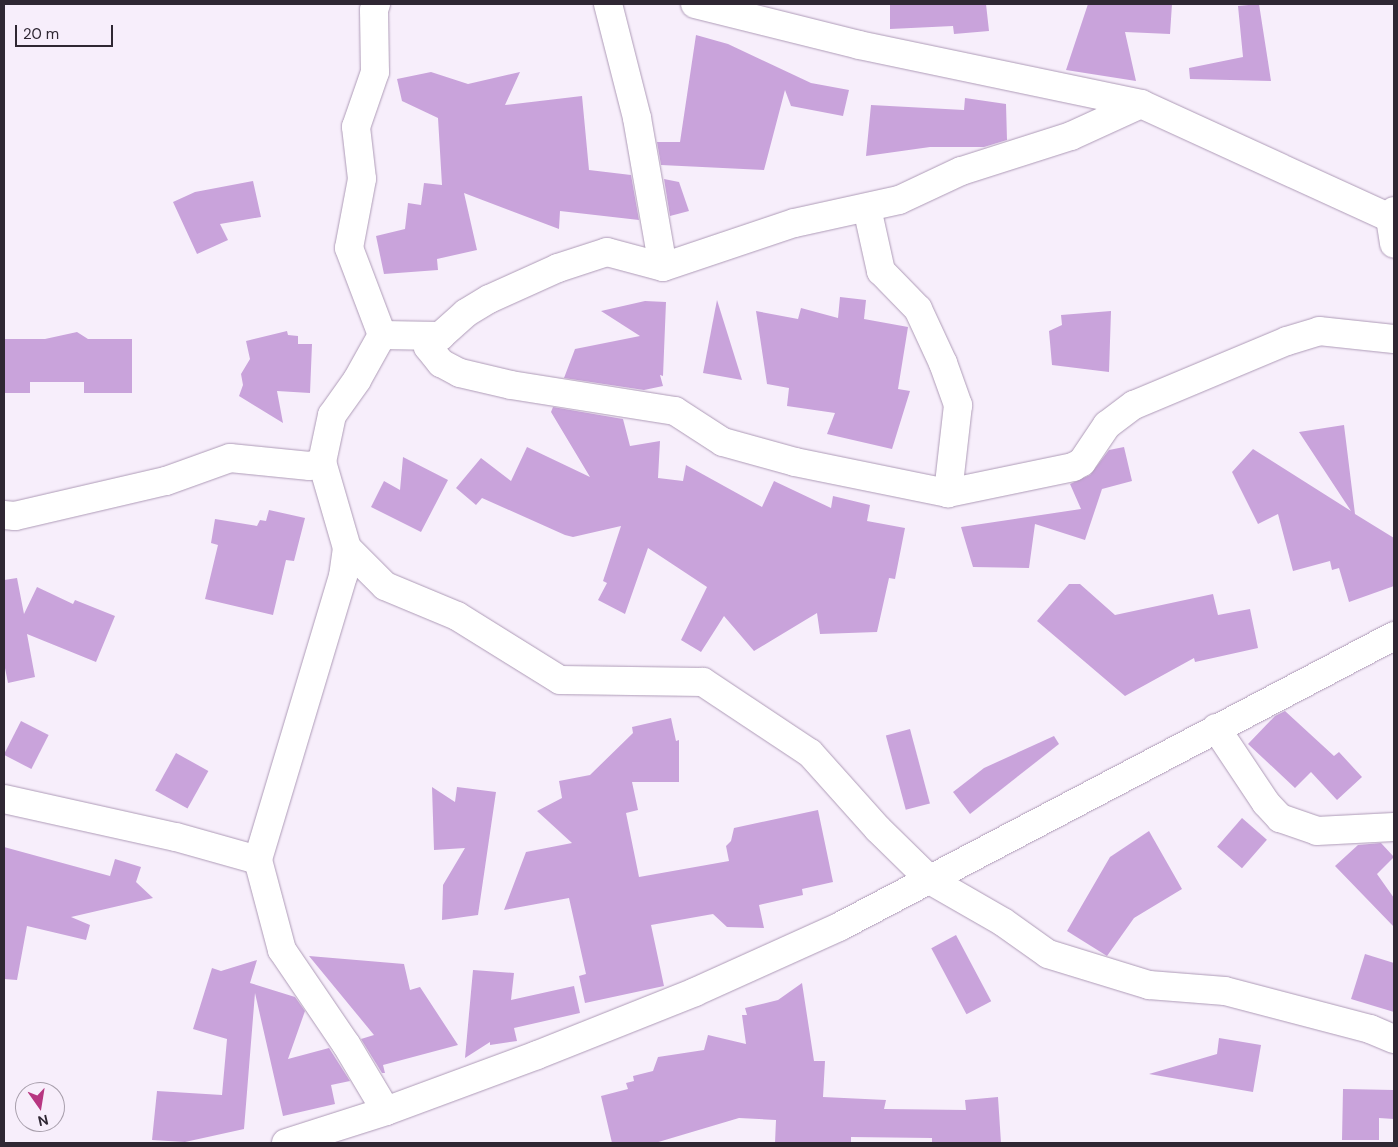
<!DOCTYPE html>
<html>
<head>
<meta charset="utf-8">
<style>
  body { margin:0 }
  #map { position:relative; width:1398px; height:1147px; overflow:hidden; background:#f7eefb; font-family:"DM Sans",sans-serif }
  div>[style] { position:absolute }
  .building>* { inset:0; background:#c9a3db; transform-origin:0 0 }
  .roads { filter:drop-shadow(0 0 1px #ae9bb7) drop-shadow(0 0 1px #ae9bb7) }
  .minor>* { height:28px; margin:-14px; padding:0 14px; transform-origin:14px; border-radius:14px; background:#fff }
  span { translate:-50% -50%; white-space:nowrap; text-align:center; line-height:1.15; -webkit-text-stroke:4.5px #f7eefb; paint-order:stroke }
  .frame { position:absolute; inset:0; border:5px solid #2f2733; pointer-events:none }
  .north { position:absolute; left:15px; top:1082px; width:50px; height:50px; box-sizing:border-box; background:#f7eefb; border:1px solid #a79eab; border-radius:50%; rotate:167deg; font-size:14px; font-weight:700; line-height:20px; text-align:center; color:#2f2733 }
  .north::after { content:''; display:block; margin:auto; width:18px; height:22px; background:#b73681; clip-path:polygon(50% 0,100% 100%,50% 72%,0 100%) }
  .scale { position:absolute; left:15px; top:25px; width:98px; height:22px; box-sizing:border-box; border:2px solid #2f2733; border-top:0; padding-left:6px; font-size:15px; line-height:18px; white-space:nowrap; color:#2f2733; -webkit-text-stroke:4px #f7eefb; paint-order:stroke }
</style>
</head>
<body>
<div id="map">
  <div class="building">
    <i style="clip-path:polygon(890px 4px,986px 4px,989px 31px,954px 34px,953px 26px,890px 29px)"></i>
    <i style="clip-path:polygon(1088px 4px,1172px 4px,1170px 34px,1125px 32px,1136px 81px,1066px 70px)"></i>
    <i style="clip-path:polygon(1259px 4px,1271px 81px,1190px 79px,1189px 68px,1243px 57px,1238px 6px)"></i>
    <i style="clip-path:polygon(696px 35px,728px 44px,811px 83px,849px 90px,843px 116px,791px 106px,785px 90px,764px 170px,661px 165px,657px 142px,680px 142px)"></i>
    <i style="clip-path:polygon(431px 72px,468px 84px,520px 72px,505px 105px,582px 96px,589px 170px,631px 175px,639px 220px,560px 211px,559px 229px,464px 193px,477px 250px,437px 259px,438px 270px,384px 274px,376px 236px,405px 229px,408px 203px,421px 205px,424px 183px,442px 185px,438px 118px,402px 101px,397px 79px)"></i>
    <i style="clip-path:polygon(965px 98px,1006px 104px,1007px 140px,984px 147px,930px 147px,866px 156px,871px 105px,964px 110px)"></i>
    <i style="clip-path:polygon(664px 179px,679px 182px,689px 211px,670px 216px)"></i>
    <i style="clip-path:polygon(253px 181px,261px 217px,220px 224px,228px 240px,197px 254px,173px 202px,195px 192px)"></i>
    <i style="clip-path:polygon(840px 297px,866px 300px,864px 319px,908px 327px,898px 389px,910px 391px,892px 449px,827px 434px,835px 413px,787px 406px,789px 388px,767px 384px,756px 311px,798px 319px,801px 308px,838px 318px)"></i>
    <i style="clip-path:polygon(717px 300px,742px 380px,703px 373px)"></i>
    <i style="clip-path:polygon(645px 301px,666px 302px,663px 376px,660px 375px,663px 386px,644px 390px,564px 378px,575px 349px,640px 336px,601px 311px)"></i>
    <i style="clip-path:polygon(1111px 311px,1109px 372px,1052px 365px,1049px 331px,1062px 325px,1061px 315px)"></i>
    <i style="clip-path:polygon(287px 331px,288px 335px,298px 336px,298px 344px,312px 344px,310px 393px,277px 391px,283px 423px,239px 396px,243px 385px,241px 374px,250px 359px,246px 341px)"></i>
    <i style="clip-path:polygon(77px 332px,88px 339px,132px 339px,132px 393px,84px 393px,84px 382px,30px 382px,30px 393px,4px 393px,4px 339px,45px 339px)"></i>
    <i style="clip-path:polygon(553px 407px,623px 419px,630px 446px,660px 441px,658px 478px,683px 481px,686px 465px,762px 507px,774px 481px,831px 508px,833px 496px,870px 505px,867px 521px,905px 528px,895px 579px,889px 578px,877px 632px,820px 634px,817px 613px,754px 651px,724px 616px,701px 652px,681px 640px,707px 587px,648px 548px,625px 614px,598px 600px,607px 583px,603px 581px,621px 526px,573px 537px,565px 535px,482px 498px,476px 505px,456px 488px,481px 458px,511px 481px,527px 447px,590px 477px,551px 412px)"></i>
    <i style="clip-path:polygon(1344px 425px,1355px 514px,1394px 538px,1394px 586px,1349px 602px,1339px 568px,1332px 570px,1330px 561px,1293px 571px,1278px 514px,1258px 524px,1232px 472px,1253px 449px,1351px 511px,1299px 432px)"></i>
    <i style="clip-path:polygon(1124px 447px,1132px 481px,1102px 489px,1085px 540px,1035px 524px,1029px 568px,973px 567px,961px 527px,1081px 509px,1070px 484px,1090px 475px,1109px 450px)"></i>
    <i style="clip-path:polygon(403px 457px,448px 480px,421px 532px,371px 507px,384px 481px,400px 490px)"></i>
    <i style="clip-path:polygon(269px 510px,305px 518px,294px 561px,286px 560px,273px 615px,205px 599px,218px 545px,211px 543px,215px 519px,257px 526px,260px 520px,266px 521px)"></i>
    <i style="clip-path:polygon(17px 578px,24px 614px,37px 587px,73px 604px,75px 600px,115px 616px,96px 662px,27px 634px,35px 677px,8px 683px,4px 663px,4px 580px)"></i>
    <i style="clip-path:polygon(1069px 584px,1080px 584px,1115px 615px,1213px 594px,1218px 615px,1250px 609px,1258px 648px,1195px 662px,1194px 658px,1125px 696px,1037px 621px)"></i>
    <i style="clip-path:polygon(1285px 711px,1334px 756px,1339px 752px,1362px 777px,1337px 800px,1311px 772px,1295px 788px,1248px 744px,1275px 716px)"></i>
    <i style="clip-path:polygon(671px 718px,676px 741px,679px 740px,679px 782px,632px 782px,638px 810px,626px 813px,639px 877px,729px 861px,726px 846px,731px 841px,734px 828px,818px 810px,833px 882px,802px 889px,803px 895px,759px 905px,764px 928px,727px 927px,713px 914px,651px 925px,664px 986px,585px 1003px,579px 976px,586px 974px,569px 898px,504px 910px,526px 852px,572px 843px,537px 811px,562px 798px,559px 781px,590px 775px,633px 733px,632px 727px)"></i>
    <i style="left:21px;top:721px;width:31px;height:38px;rotate:27deg"></i>
    <i style="left:910px;top:729px;width:77px;height:25px;rotate:75deg"></i>
    <i style="clip-path:polygon(1054px 736px,1059px 744px,970px 814px,953px 792px,984px 768px)"></i>
    <i style="left:176px;top:753px;width:37px;height:43px;rotate:29deg"></i>
    <i style="clip-path:polygon(432px 787px,455px 802px,457px 787px,496px 792px,478px 915px,442px 920px,443px 885px,465px 848px,434px 850px)"></i>
    <i style="left:1242px;top:818px;width:33px;height:38px;rotate:41deg"></i>
    <i style="clip-path:polygon(1149px 831px,1182px 889px,1134px 918px,1107px 956px,1067px 931px,1110px 857px)"></i>
    <i style="clip-path:polygon(1381px 843px,1394px 857px,1377px 874px,1394px 898px,1394px 927px,1335px 866px,1358px 845px)"></i>
    <i style="clip-path:polygon(4px 847px,110px 876px,115px 859px,141px 867px,136px 882px,153px 898px,71px 917px,90px 925px,86px 940px,27px 926px,17px 980px,4px 979px)"></i>
    <i style="left:956px;top:935px;width:75px;height:28px;rotate:62deg"></i>
    <i style="clip-path:polygon(1365px 954px,1394px 963px,1394px 1012px,1351px 999px)"></i>
    <i style="clip-path:polygon(309px 956px,404px 964px,410px 990px,420px 987px,458px 1045px,383px 1065px,385px 1073px,382px 1073px,361px 1039px,374px 1035px)"></i>
    <i style="clip-path:polygon(257px 960px,250px 983px,295px 997px,305px 1011px,288px 1059px,329px 1048px,350px 1081px,331px 1085px,335px 1104px,283px 1116px,255px 993px,244px 1129px,185px 1142px,152px 1140px,157px 1091px,222px 1095px,227px 1039px,193px 1029px,212px 968px,221px 971px)"></i>
    <i style="clip-path:polygon(473px 970px,514px 973px,511px 1000px,574px 986px,580px 1013px,514px 1028px,517px 1041px,490px 1045px,490px 1042px,465px 1058px)"></i>
    <i style="clip-path:polygon(802px 983px,814px 1061px,825px 1061px,823px 1097px,886px 1100px,884px 1109px,966px 1110px,965px 1100px,998px 1097px,1001px 1143px,932px 1143px,932px 1138px,851px 1137px,851px 1143px,775px 1143px,776px 1120px,739px 1118px,655px 1143px,612px 1143px,601px 1096px,628px 1089px,626px 1083px,634px 1081px,633px 1076px,653px 1071px,658px 1057px,704px 1050px,708px 1035px,746px 1044px,742px 1015px,747px 1015px,745px 1008px,778px 1000px)"></i>
    <i style="clip-path:polygon(1219px 1038px,1261px 1045px,1253px 1092px,1149px 1074px,1217px 1054px)"></i>
    <i style="clip-path:polygon(1343px 1089px,1394px 1090px,1394px 1119px,1379px 1118px,1379px 1140px,1342px 1140px)"></i>
  </div>
  <div class="roads">
    <div class="minor">
      <i style="left:376px;top:4px;width:6px;rotate:108deg"></i>
      <i style="left:374px;top:10px;width:62px;rotate:89.1deg"></i>
      <i style="left:375px;top:72px;width:58px;rotate:109.1deg"></i>
      <i style="left:356px;top:127px;width:52px;rotate:83.4deg"></i>
      <i style="left:362px;top:179px;width:70px;rotate:100.7deg"></i>
      <i style="left:349px;top:248px;width:93px;rotate:69.2deg"></i>
      <i style="left:382px;top:335px;width:51px;rotate:119.1deg"></i>
      <i style="left:357px;top:380px;width:43px;rotate:125.5deg"></i>
      <i style="left:332px;top:415px;width:48px;rotate:102deg"></i>
      <i style="left:322px;top:462px;width:90px;rotate:73.8deg"></i>
      <i style="left:347px;top:548px;width:28px;rotate:98deg"></i>
      <i style="left:343px;top:576px;width:296px;rotate:106.7deg"></i>
      <i style="left:258px;top:860px;width:93px;rotate:75.1deg"></i>
      <i style="left:282px;top:950px;width:114px;rotate:55.8deg"></i>
      <i style="left:346px;top:1044px;width:78px;rotate:59.2deg"></i>
      <i style="left:608px;top:4px;width:118px;rotate:75.7deg"></i>
      <i style="left:637px;top:118px;width:151px;rotate:80.1deg"></i>
      <i style="left:695px;top:4px;width:169px;rotate:14deg"></i>
      <i style="left:859px;top:45px;width:288px;rotate:11.8deg"></i>
      <i style="left:1141px;top:104px;width:274px;rotate:24.6deg"></i>
      <i style="left:1390px;top:218px;width:8px;rotate:-60deg"></i>
      <i style="left:1141px;top:104px;width:77px;rotate:155.4deg"></i>
      <i style="left:1071px;top:136px;width:115px;rotate:162.3deg"></i>
      <i style="left:961px;top:171px;width:68px;rotate:154.9deg"></i>
      <i style="left:899px;top:200px;width:107px;rotate:167.6deg"></i>
      <i style="left:794px;top:223px;width:138px;rotate:161.4deg"></i>
      <i style="left:663px;top:267px;width:58px;rotate:-165deg"></i>
      <i style="left:607px;top:252px;width:52px;rotate:161.9deg"></i>
      <i style="left:558px;top:268px;width:76px;rotate:155.8deg"></i>
      <i style="left:489px;top:299px;width:27px;rotate:149deg"></i>
      <i style="left:466px;top:313px;width:51px;rotate:138.2deg"></i>
      <i style="left:428px;top:347px;width:21px;rotate:51deg"></i>
      <i style="left:441px;top:363px;width:21px;rotate:28deg"></i>
      <i style="left:460px;top:373px;width:52px;rotate:13.2deg"></i>
      <i style="left:511px;top:385px;width:166px;rotate:9deg"></i>
      <i style="left:675px;top:411px;width:57px;rotate:32.9deg"></i>
      <i style="left:723px;top:442px;width:75px;rotate:15.5deg"></i>
      <i style="left:795px;top:462px;width:156px;rotate:11.5deg"></i>
      <i style="left:948px;top:493px;width:128px;rotate:-11.7deg"></i>
      <i style="left:1073px;top:467px;width:10px;rotate:-29deg"></i>
      <i style="left:1082px;top:462px;width:45px;rotate:-56deg"></i>
      <i style="left:1107px;top:425px;width:34px;rotate:-37deg"></i>
      <i style="left:1134px;top:405px;width:166px;rotate:-22.7deg"></i>
      <i style="left:1287px;top:341px;width:34px;rotate:-17deg"></i>
      <i style="left:1319px;top:331px;width:75px;rotate:6.1deg"></i>
      <i style="left:867px;top:208px;width:65px;rotate:77.5deg"></i>
      <i style="left:881px;top:271px;width:53px;rotate:45.8deg"></i>
      <i style="left:918px;top:309px;width:60px;rotate:65.2deg"></i>
      <i style="left:943px;top:363px;width:45px;rotate:70.3deg"></i>
      <i style="left:958px;top:405px;width:89px;rotate:96.5deg"></i>
      <i style="left:1390px;top:218px;width:26px;rotate:81deg"></i>
      <i style="left:382px;top:335px;width:59px;rotate:1deg"></i>
      <i style="left:4px;top:515px;width:11px;rotate:5deg"></i>
      <i style="left:15px;top:516px;width:155px;rotate:-13.1deg"></i>
      <i style="left:166px;top:481px;width:68px;rotate:-19.8deg"></i>
      <i style="left:230px;top:458px;width:80px;rotate:5.7deg"></i>
      <i style="left:310px;top:466px;width:13px;rotate:-18deg"></i>
      <i style="left:347px;top:548px;width:54px;rotate:45deg"></i>
      <i style="left:385px;top:586px;width:78px;rotate:22.6deg"></i>
      <i style="left:457px;top:616px;width:121px;rotate:31.9deg"></i>
      <i style="left:560px;top:680px;width:143px;rotate:0.8deg"></i>
      <i style="left:703px;top:682px;width:128px;rotate:33.6deg"></i>
      <i style="left:810px;top:753px;width:102px;rotate:48.2deg"></i>
      <i style="left:878px;top:829px;width:73px;rotate:44.4deg"></i>
      <i style="left:930px;top:880px;width:84px;rotate:29.9deg"></i>
      <i style="left:1003px;top:922px;width:55px;rotate:35.4deg"></i>
      <i style="left:1048px;top:954px;width:106px;rotate:17.1deg"></i>
      <i style="left:1149px;top:985px;width:76px;rotate:4.5deg"></i>
      <i style="left:1225px;top:991px;width:150px;rotate:14.7deg"></i>
      <i style="left:1370px;top:1029px;width:26px;rotate:23deg"></i>
      <i style="left:1216px;top:728px;width:90px;rotate:56.3deg"></i>
      <i style="left:1266px;top:803px;width:21px;rotate:47deg"></i>
      <i style="left:1280px;top:818px;width:39px;rotate:19deg"></i>
      <i style="left:1317px;top:831px;width:77px;rotate:-3deg"></i>
      <i style="left:4px;top:799px;width:176px;rotate:12.5deg"></i>
      <i style="left:176px;top:837px;width:85px;rotate:15.7deg"></i>
      <i style="left:286px;top:1143px;width:105px;rotate:-17.7deg"></i>
      <i style="left:386px;top:1111px;width:161px;rotate:-20.3deg"></i>
      <i style="left:537px;top:1055px;width:170px;rotate:-21.7deg"></i>
      <i style="left:695px;top:992px;width:158px;rotate:-24.3deg"></i>
      <i style="left:839px;top:927px;width:627px;rotate:-27.67deg"></i>
    </div>
  </div>
  <div class="frame"></div>
  <div class="north">N</div>
  <div class="scale">20 m</div>
</div>
</body>
</html>
